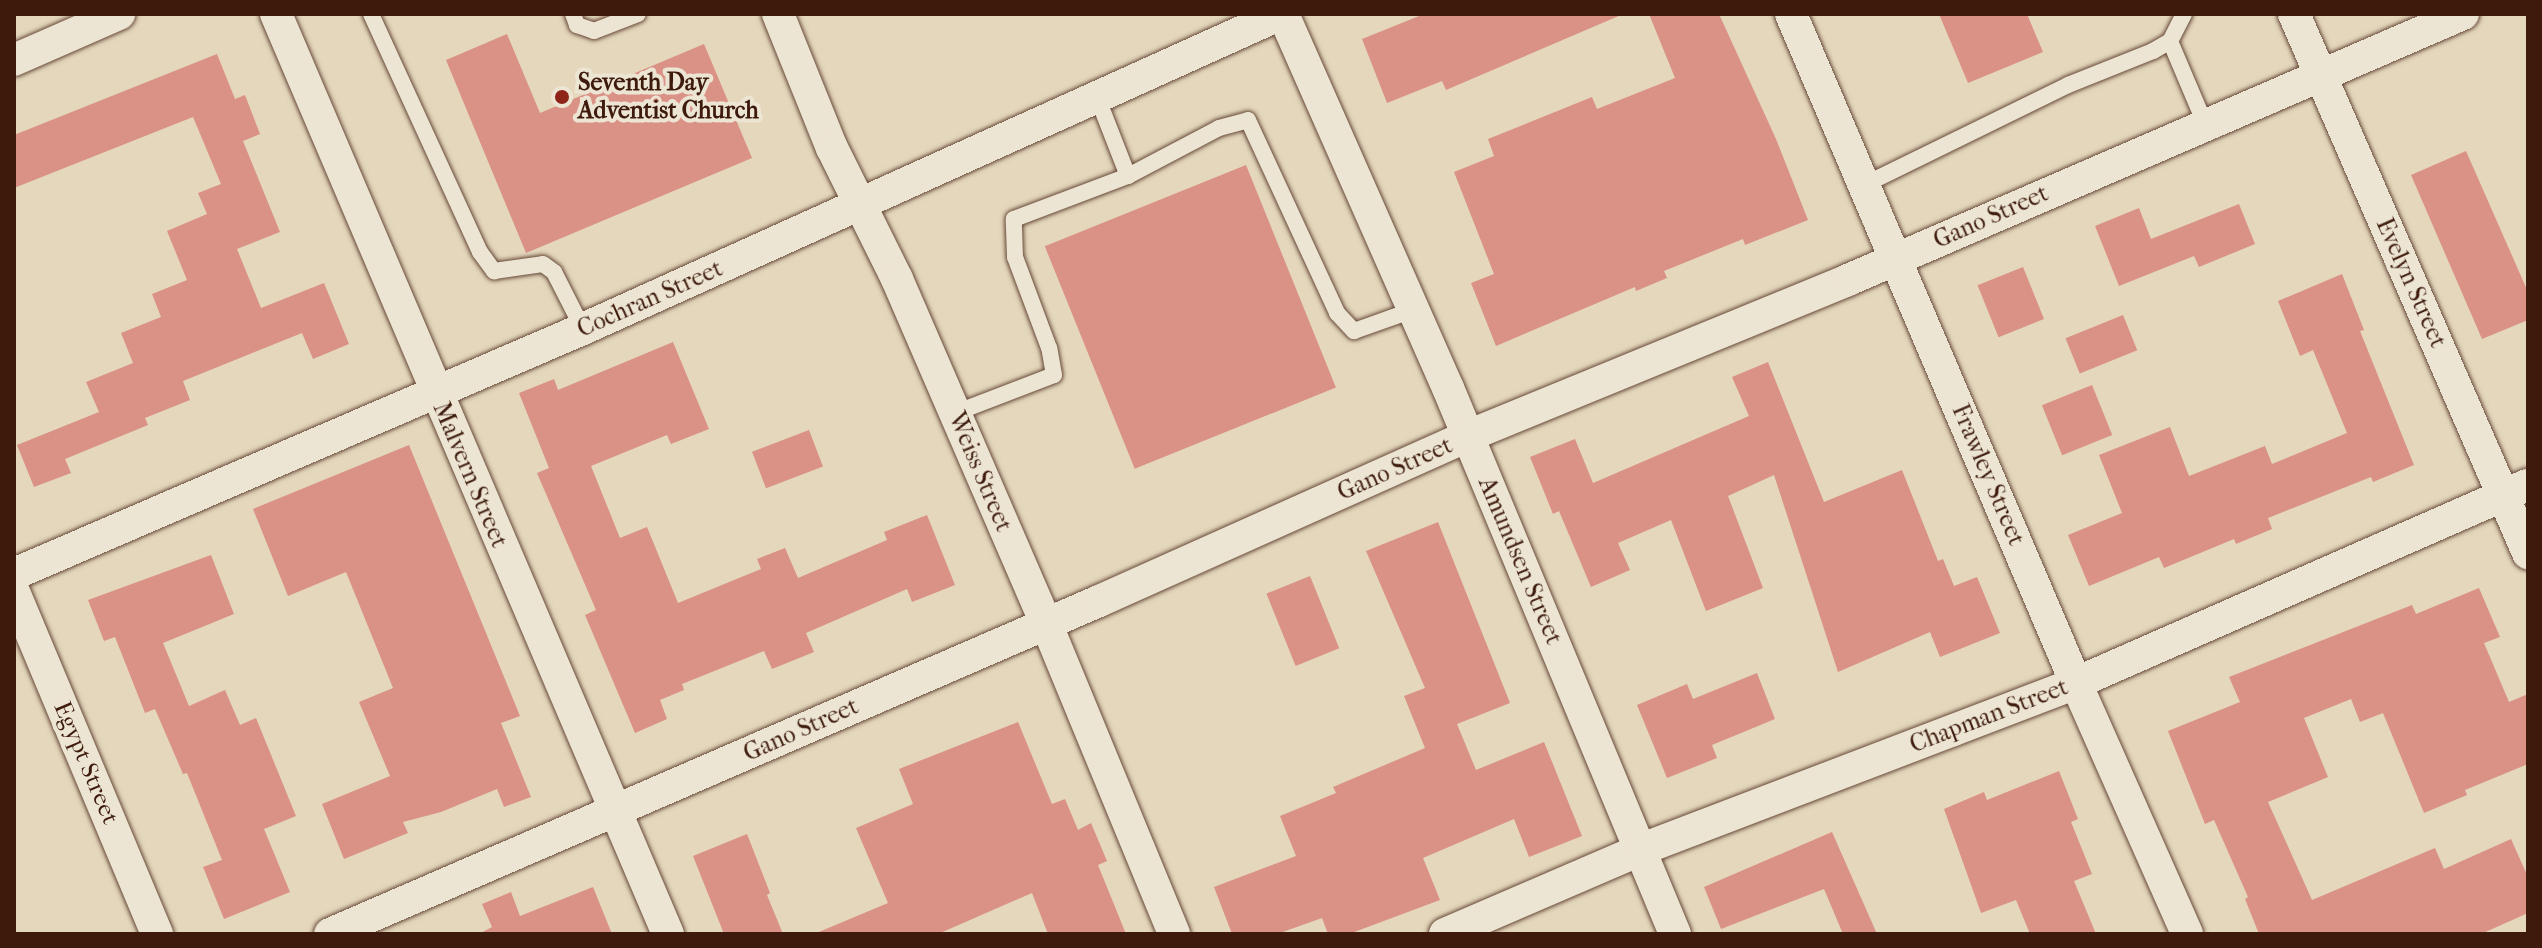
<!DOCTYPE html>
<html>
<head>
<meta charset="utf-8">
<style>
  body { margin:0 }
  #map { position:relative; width:2542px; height:948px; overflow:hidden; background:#e4d7bc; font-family:"IM FELL French Canon",serif }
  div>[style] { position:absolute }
  .building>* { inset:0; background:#da9186; transform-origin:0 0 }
  .roads { filter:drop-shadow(0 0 2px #674938) drop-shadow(0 0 2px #674938) }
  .lane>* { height:16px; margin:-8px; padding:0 8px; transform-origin:8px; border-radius:8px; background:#ede5d3 }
  .street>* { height:32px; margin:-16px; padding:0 16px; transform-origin:16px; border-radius:16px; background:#ede5d3 }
  .dots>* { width:22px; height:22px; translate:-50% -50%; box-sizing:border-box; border:4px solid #ede5d3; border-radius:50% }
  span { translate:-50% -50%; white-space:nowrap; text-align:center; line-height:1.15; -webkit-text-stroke:8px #ede5d3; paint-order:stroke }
  .poi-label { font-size:24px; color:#3d1a0c; font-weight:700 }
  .left { translate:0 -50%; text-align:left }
  .street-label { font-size:24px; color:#3d1a0c }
  .frame { position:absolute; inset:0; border:16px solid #3d1a0c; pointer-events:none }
</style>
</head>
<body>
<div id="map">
  <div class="building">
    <i style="clip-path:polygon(1424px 14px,1621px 14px,1621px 15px,1446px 90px,1442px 81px,1387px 103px,1362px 39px)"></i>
    <i style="clip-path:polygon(1649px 14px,1719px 14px,1776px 139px,1808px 220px,1745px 245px,1743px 239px,1664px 271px,1667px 278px,1636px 291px,1635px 287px,1496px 346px,1471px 283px,1494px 274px,1454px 172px,1494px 156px,1488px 139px,1592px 97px,1597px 109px,1675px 78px)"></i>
    <i style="clip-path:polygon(1939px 14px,2027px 14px,2043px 52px,1968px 83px)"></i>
    <i style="clip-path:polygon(507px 34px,540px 113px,704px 44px,752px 158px,526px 253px,446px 60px)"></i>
    <i style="clip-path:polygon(217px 54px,235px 99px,245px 95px,260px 134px,243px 141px,280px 232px,237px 249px,261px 308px,324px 283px,349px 344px,313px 359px,302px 333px,183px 381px,190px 400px,145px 418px,148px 425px,65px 459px,71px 473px,34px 487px,17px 445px,99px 412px,86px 382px,133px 363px,121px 333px,161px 317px,152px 294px,187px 280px,167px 231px,207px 214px,198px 193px,221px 184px,193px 117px,14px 188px,14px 135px)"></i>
    <i style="clip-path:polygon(2466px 151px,2528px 292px,2528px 320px,2482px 339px,2411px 175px)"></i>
    <i style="left:1246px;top:165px;width:240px;height:217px;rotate:68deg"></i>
    <i style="clip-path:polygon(2239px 204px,2255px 244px,2199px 267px,2194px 256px,2119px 286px,2095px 226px,2139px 208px,2151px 239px)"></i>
    <i style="left:2023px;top:267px;width:56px;height:49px;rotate:68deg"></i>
    <i style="clip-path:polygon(2342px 274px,2364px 330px,2360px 331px,2414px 465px,2373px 482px,2371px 477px,2268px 518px,2272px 529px,2236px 544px,2234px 539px,2164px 568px,2159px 557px,2089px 586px,2068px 535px,2122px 513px,2099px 455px,2170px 427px,2189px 476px,2265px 446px,2272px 464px,2347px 433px,2313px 350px,2300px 356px,2278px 301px)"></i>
    <i style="left:2123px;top:315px;width:38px;height:62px;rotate:68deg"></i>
    <i style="clip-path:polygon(673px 342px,709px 429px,671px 444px,667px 435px,591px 466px,620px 538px,647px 527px,678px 603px,761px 569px,757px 559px,785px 548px,798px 578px,887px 540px,884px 532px,927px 515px,955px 585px,912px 602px,907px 589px,806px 633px,814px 652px,772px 669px,764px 651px,682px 684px,684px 690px,660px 700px,667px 719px,635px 733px,585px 615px,596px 610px,537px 473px,549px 468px,519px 393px,554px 379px,558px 390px)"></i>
    <i style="clip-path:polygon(1768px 362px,1824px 502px,1902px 470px,1938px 561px,1943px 559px,1954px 586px,1977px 577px,2000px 633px,1940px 657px,1930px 632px,1838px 672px,1774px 475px,1728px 496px,1763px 588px,1706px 611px,1671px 520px,1618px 543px,1630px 570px,1591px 587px,1559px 511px,1553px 514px,1530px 457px,1575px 439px,1593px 483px,1749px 416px,1732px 377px)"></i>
    <i style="left:2092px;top:385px;width:54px;height:54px;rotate:68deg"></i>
    <i style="left:809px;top:430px;width:39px;height:61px;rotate:69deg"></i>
    <i style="clip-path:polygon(409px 445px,520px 716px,501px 723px,531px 797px,504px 807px,497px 789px,441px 812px,403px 822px,408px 833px,344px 859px,322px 804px,390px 776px,359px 702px,393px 688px,346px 572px,288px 596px,253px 509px)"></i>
    <i style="clip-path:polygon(1438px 522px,1510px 703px,1457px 724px,1476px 770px,1544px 742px,1582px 836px,1529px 857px,1514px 819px,1423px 858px,1440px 900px,1349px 934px,1328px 934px,1322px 918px,1277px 934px,1232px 934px,1214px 887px,1296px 856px,1280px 816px,1336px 793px,1333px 787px,1425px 748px,1404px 696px,1425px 688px,1366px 551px)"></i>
    <i style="clip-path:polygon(211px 555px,234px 614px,163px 643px,189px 706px,225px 690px,240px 725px,256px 718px,296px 816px,264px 829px,290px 892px,224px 919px,203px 867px,222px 860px,187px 773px,183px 774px,155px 709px,145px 713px,115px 637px,104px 641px,88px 600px)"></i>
    <i style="left:1310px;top:576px;width:78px;height:47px;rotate:68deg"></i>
    <i style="clip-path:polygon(2479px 588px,2500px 637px,2484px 643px,2509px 702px,2528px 694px,2528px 764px,2465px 790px,2467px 795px,2424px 813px,2383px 713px,2360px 722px,2351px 699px,2304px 718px,2328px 777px,2268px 802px,2312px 900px,2435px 848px,2444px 869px,2511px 839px,2528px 877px,2528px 913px,2481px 934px,2259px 934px,2245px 899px,2248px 897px,2214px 820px,2205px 824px,2168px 731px,2240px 702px,2229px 677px,2412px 605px,2416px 614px)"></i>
    <i style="clip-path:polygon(1757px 673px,1775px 719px,1712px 745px,1717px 758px,1667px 778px,1637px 705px,1687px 684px,1693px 699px)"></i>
    <i style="clip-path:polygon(1018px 722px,1052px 804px,1065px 799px,1078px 830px,1091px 823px,1107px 861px,1098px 865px,1126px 934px,1048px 934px,1032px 893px,938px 934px,814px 934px,888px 903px,856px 828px,913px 804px,899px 769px)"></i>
    <i style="clip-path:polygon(2059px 771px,2078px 819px,2071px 822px,2092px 874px,2074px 881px,2096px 934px,2030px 934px,2016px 900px,1981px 913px,1944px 809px,1984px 792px,1987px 800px)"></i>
    <i style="clip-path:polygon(1832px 832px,1877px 934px,1843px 934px,1824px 889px,1721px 929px,1704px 887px)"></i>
    <i style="clip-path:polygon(747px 834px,770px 893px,767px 895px,783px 934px,724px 934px,693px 856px)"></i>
    <i style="clip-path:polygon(593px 887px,612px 934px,479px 934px,492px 927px,482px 904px,511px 892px,520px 916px)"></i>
  </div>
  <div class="roads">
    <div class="lane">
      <i style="left:371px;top:14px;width:262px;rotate:65.4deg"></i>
      <i style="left:480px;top:252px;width:24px;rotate:54deg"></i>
      <i style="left:494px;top:271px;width:49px;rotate:-8.1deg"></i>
      <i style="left:543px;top:264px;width:14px;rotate:36deg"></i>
      <i style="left:554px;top:272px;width:64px;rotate:63deg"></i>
      <i style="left:573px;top:14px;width:12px;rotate:70deg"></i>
      <i style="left:577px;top:25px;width:18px;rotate:19deg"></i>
      <i style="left:594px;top:31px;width:47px;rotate:-21.1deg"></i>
      <i style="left:2184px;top:14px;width:30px;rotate:117deg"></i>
      <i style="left:2170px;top:41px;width:90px;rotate:67.1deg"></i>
      <i style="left:1128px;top:176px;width:103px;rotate:-27.8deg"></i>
      <i style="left:1219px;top:128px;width:30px;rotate:-15deg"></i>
      <i style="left:1248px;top:120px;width:213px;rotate:65.2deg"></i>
      <i style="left:1337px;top:313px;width:25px;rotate:47deg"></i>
      <i style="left:1354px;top:331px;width:63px;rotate:-19.6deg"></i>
      <i style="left:1864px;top:185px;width:227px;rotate:-26.1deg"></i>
      <i style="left:2068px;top:85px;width:92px;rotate:-21.8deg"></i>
      <i style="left:2153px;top:51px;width:20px;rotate:-30deg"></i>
      <i style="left:955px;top:413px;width:106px;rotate:-21deg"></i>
      <i style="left:1054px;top:375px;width:27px;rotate:-100deg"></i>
      <i style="left:1049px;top:348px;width:97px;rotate:-110.5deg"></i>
      <i style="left:1015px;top:257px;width:38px;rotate:-92deg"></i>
      <i style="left:1014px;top:219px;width:122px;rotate:-20.7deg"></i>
      <i style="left:1128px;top:176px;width:83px;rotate:-111.3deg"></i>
    </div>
    <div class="street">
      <i style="left:276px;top:14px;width:1000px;rotate:66.92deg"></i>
      <i style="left:778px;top:14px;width:144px;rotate:68.1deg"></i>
      <i style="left:832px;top:148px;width:146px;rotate:63.6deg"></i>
      <i style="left:897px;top:279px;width:375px;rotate:66.6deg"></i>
      <i style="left:1046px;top:623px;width:336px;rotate:67.6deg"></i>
      <i style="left:1283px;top:14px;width:409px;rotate:66.2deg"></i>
      <i style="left:1448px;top:388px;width:591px;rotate:67.42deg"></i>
      <i style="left:1791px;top:14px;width:727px;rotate:66.93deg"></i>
      <i style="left:2076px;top:683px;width:274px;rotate:66.1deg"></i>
      <i style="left:2294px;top:14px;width:588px;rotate:66.53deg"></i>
      <i style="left:14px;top:60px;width:115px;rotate:-23.7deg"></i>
      <i style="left:14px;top:574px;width:620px;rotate:-23.3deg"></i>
      <i style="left:583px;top:329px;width:766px;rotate:-24.29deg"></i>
      <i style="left:14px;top:592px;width:371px;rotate:67.3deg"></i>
      <i style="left:330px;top:934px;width:838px;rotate:-23.41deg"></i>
      <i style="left:1099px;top:601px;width:404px;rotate:-24.1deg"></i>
      <i style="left:1468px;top:436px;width:411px;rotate:-22.3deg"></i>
      <i style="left:1848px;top:280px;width:670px;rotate:-23.39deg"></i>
      <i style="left:1445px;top:934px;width:215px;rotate:-23.3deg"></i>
      <i style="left:1642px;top:849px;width:465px;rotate:-20.9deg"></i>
      <i style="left:2076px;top:683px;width:493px;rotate:-23.7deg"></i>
    </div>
  </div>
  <div class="dots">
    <i style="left:562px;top:97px;background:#8f2418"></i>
  </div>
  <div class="poi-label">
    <span class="left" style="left:578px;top:97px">Seventh Day<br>Adventist Church</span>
  </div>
  <div class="street-label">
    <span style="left:1991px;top:217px;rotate:-24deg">Gano Street</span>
    <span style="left:2411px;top:283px;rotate:66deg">Evelyn Street</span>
    <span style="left:650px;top:299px;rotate:-24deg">Cochran Street</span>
    <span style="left:1395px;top:469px;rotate:-24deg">Gano Street</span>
    <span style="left:980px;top:472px;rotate:67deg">Weiss Street</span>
    <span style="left:470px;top:475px;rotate:67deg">Malvern Street</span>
    <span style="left:1988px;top:475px;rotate:67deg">Frawley Street</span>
    <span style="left:1520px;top:561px;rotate:67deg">Amundsen Street</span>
    <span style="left:1989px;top:716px;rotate:-21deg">Chapman Street</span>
    <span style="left:801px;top:730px;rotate:-24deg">Gano Street</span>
    <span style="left:86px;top:763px;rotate:67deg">Egypt Street</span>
  </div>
  <div class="frame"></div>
</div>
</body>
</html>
